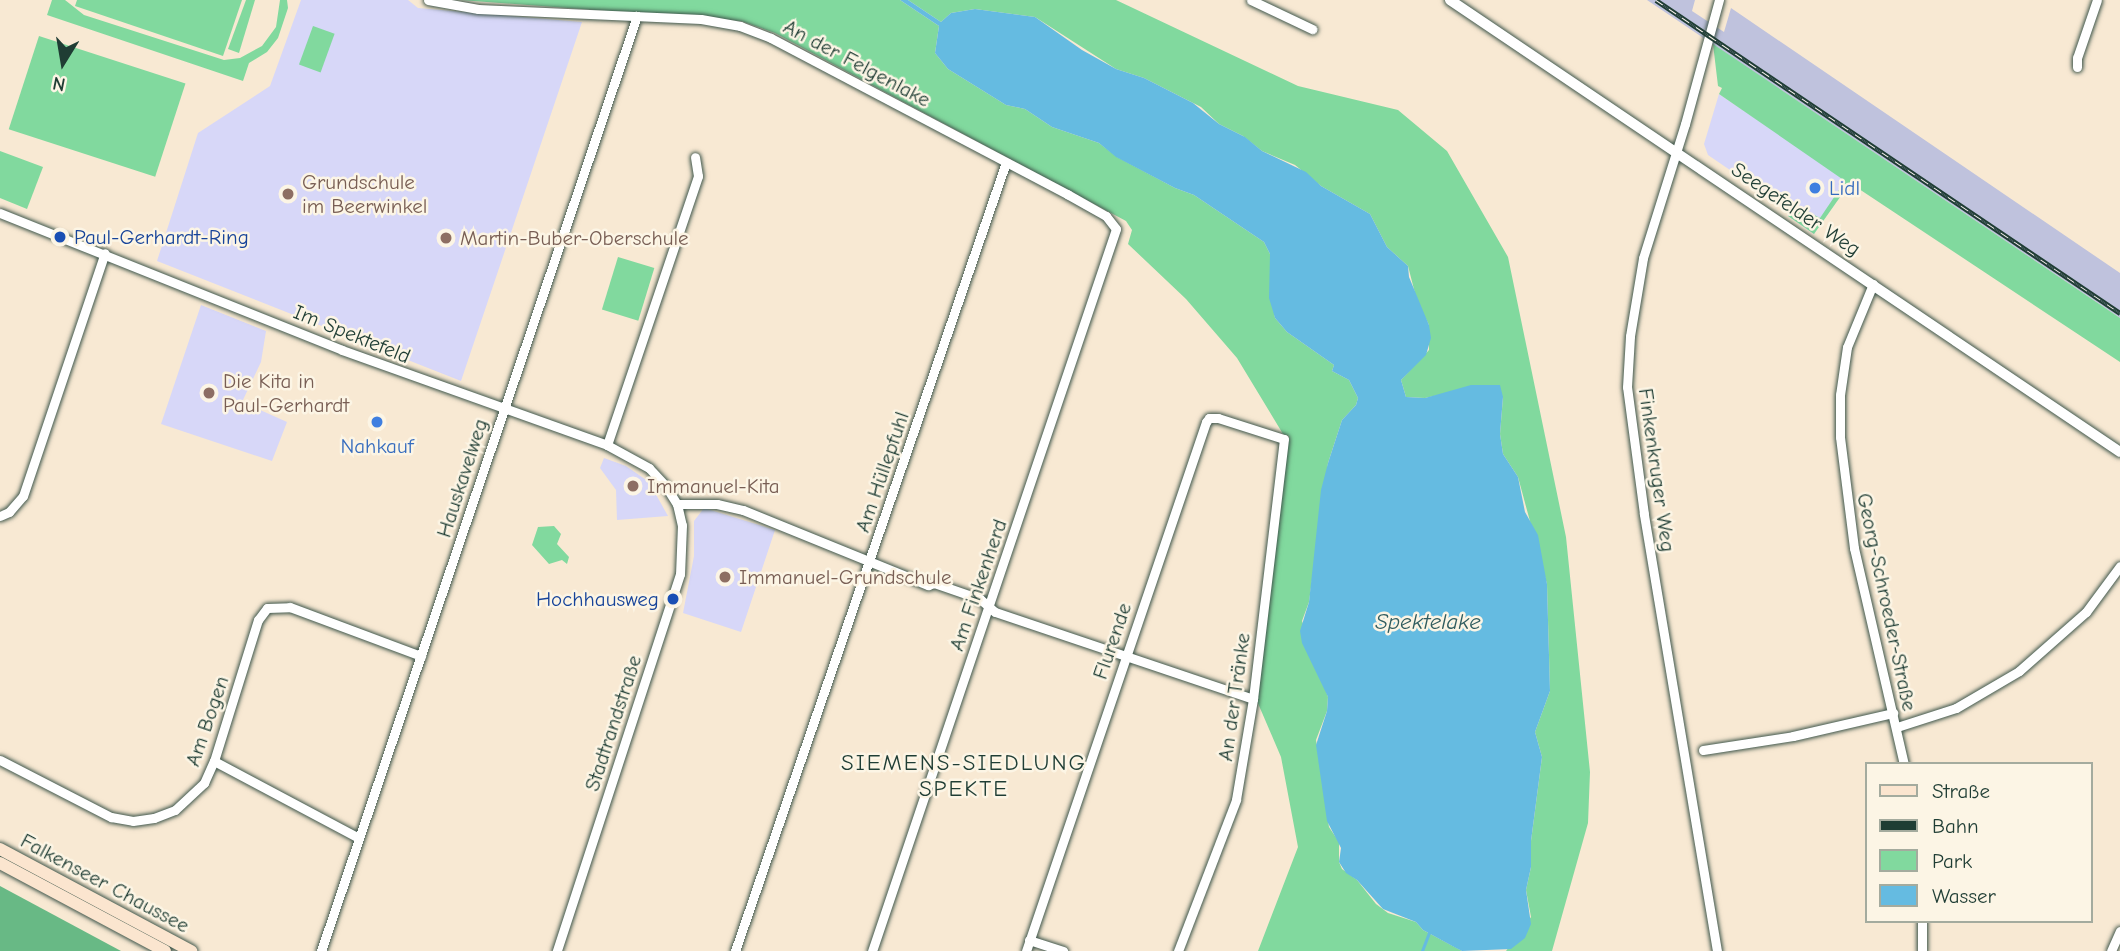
<!DOCTYPE html>
<html>
<head>
<meta charset="utf-8">
<style>
  body { margin:0 }
  #map { position:relative; width:2120px; height:951px; overflow:hidden; background:#f8e9d3; font-family:"Comic Neue",sans-serif }
  div>[style] { position:absolute }
  .built>* { inset:0; background:#d7d7f8 }
  .industrial>* { inset:0; background:#bfc2dd }
  .green>* { inset:0; background:#81d99e; transform-origin:0 0 }
  .forest>* { inset:0; background:#68b985 }
  .water>* { inset:0; background:#65bbe1 }
  .stream>* { height:2.5px; margin:-1.25px; padding:0 1.25px; transform-origin:1.25px; border-radius:1.25px; background:#65bbe1 }
  .roads { filter:drop-shadow(0 0 2px #40574c) drop-shadow(0 0 2px #40574c) }
  .minor>* { height:9px; margin:-4.5px; padding:0 4.5px; transform-origin:4.5px; border-radius:4.5px; background:#fff }
  .tertiary>* { height:10px; margin:-5px; padding:0 5px; transform-origin:5px; border-radius:5px; background:#fff }
  .secondary>* { height:12px; margin:-6px; padding:0 6px; transform-origin:6px; border-radius:6px; background:#fbe5cf }
  .rail>* { height:5px; margin-top:-2.5px; transform-origin:0; background:repeating-linear-gradient(90deg,#fcf5e5 0 8px,#1f3d34 0 16px); box-sizing:border-box; border-block:2px solid #1f3d34 }
  .dots>* { width:19px; height:19px; translate:-50% -50%; box-sizing:border-box; border:4px solid #fcf5e5; border-radius:50% }
  span { translate:-50% -50%; white-space:nowrap; text-align:center; line-height:1.15; -webkit-text-stroke:5px #fcf5e5; paint-order:stroke }
  .street-label { font-size:21px; color:#1f3d34 }
  .education-label { font-size:21px; color:#785e54 }
  .left { translate:0 -50%; text-align:left }
  .shop-label { font-size:21px; color:#366cbe }
  .transit-label { font-size:21px; color:#164399 }
  .right { translate:-100% -50%; text-align:right }
  .water-label { font-size:23px; color:#305c5f; font-style:italic }
  .neighbourhood-label { font-size:23px; color:#1f3d34; letter-spacing:2px }
  .legend { position:absolute; left:1865px; top:762px; width:228px; height:161px; box-sizing:border-box; background:#fcf5e5; border:2px solid #a4ab9e; margin:0; padding:9px 12px; list-style:none; font-size:21px; color:#1f3d34 }
  .legend li { display:flex; align-items:center; gap:14px; height:35px }
  .legend b { width:35px; border:2px solid #a4ab9e }
  .north { position:absolute; left:28px; top:28px; width:70px; height:70px; -webkit-text-stroke:5px #fcf5e5; paint-order:stroke; rotate:191deg; font-size:19px; font-weight:700; line-height:28px; text-align:center; color:#1f3d34 }
  .north::after { content:''; display:block; margin:auto; width:24px; height:32px; background:#1f3d34; clip-path:polygon(50% 0,100% 100%,50% 72%,0 100%) }
</style>
</head>
<body>
<div id="map">
  <div class="built">
    <i style="clip-path:polygon(301px 0,408px 0,418px 8px,582px 22px,461px 381px,157px 261px,198px 133px,270px 86px)"></i>
    <i style="clip-path:polygon(1719px 94px,1850px 182px,1814px 234px,1788px 216px,1790px 211px,1708px 155px,1704px 144px)"></i>
    <i style="clip-path:polygon(201px 305px,266px 331px,261px 362px,242px 402px,287px 422px,272px 461px,161px 424px)"></i>
    <i style="clip-path:polygon(604px 458px,626px 466px,649px 482px,668px 516px,617px 520px,616px 490px,600px 468px)"></i>
    <i style="clip-path:polygon(704px 508px,775px 530px,741px 632px,683px 613px,694px 556px,694px 521px)"></i>
  </div>
  <div class="industrial">
    <i style="clip-path:polygon(1647px 0,1695px 0,1692px 11px,1724px 32px,1731px 8px,2120px 273px,2120px 318px)"></i>
  </div>
  <div class="green">
    <i style="clip-path:polygon(52px 0,65px 0,84px 15px,224px 60px,240px 58px,262px 46px,276px 27px,280px 0,287px 0,288px 8px,278px 38px,267px 52px,249px 63px,243px 81px,47px 15px)"></i>
    <i style="clip-path:polygon(77px 0,242px 0,223px 56px,75px 6px)"></i>
    <i style="clip-path:polygon(246px 0,255px 0,239px 53px,228px 49px)"></i>
    <i style="clip-path:polygon(460px 0,900px 0,939px 26px,935px 53px,948px 69px,1006px 105px,1025px 109px,1052px 127px,1099px 143px,1117px 157px,1175px 188px,1194px 195px,1264px 242px,1270px 254px,1270px 289px,1275px 318px,1287px 332px,1334px 365px,1332px 371px,1349px 380px,1358px 398px,1356px 405px,1342px 420px,1328px 463px,1309px 602px,1302px 621px,1328px 697px,1327px 711px,1316px 740px,1329px 827px,1339px 842px,1339px 862px,1342px 869px,1357px 880px,1376px 904px,1388px 913px,1416px 922px,1423px 930px,1462px 951px,1258px 951px,1298px 847px,1281px 757px,1257px 701px,1289px 436px,1283px 434px,1237px 358px,1186px 299px,1128px 244px,1132px 230px,1126px 221px,775px 33px,741px 21px)"></i>
    <i style="clip-path:polygon(908px 0,1116px 0,1298px 86px,1398px 110px,1447px 151px,1508px 257px,1566px 537px,1590px 772px,1588px 823px,1552px 951px,1503px 951px,1506px 951px,1531px 917px,1526px 890px,1531px 867px,1531px 841px,1542px 757px,1535px 732px,1550px 691px,1547px 584px,1518px 477px,1503px 454px,1500px 434px,1503px 397px,1443px 394px,1425px 398px,1406px 397px,1401px 380px,1429px 350px,1429px 325px,1417px 301px,1408px 266px,1387px 247px,1370px 214px,1321px 186px,1295px 165px,1262px 151px,1243px 136px,1219px 124px,1201px 107px,1144px 78px,1116px 69px,1035px 17px,975px 9px,951px 13px,941px 22px)"></i>
    <i style="left:313px;top:26px;width:23px;height:41px;rotate:20deg"></i>
    <i style="left:39px;top:36px;width:154px;height:98px;rotate:18deg"></i>
    <i style="clip-path:polygon(1713px 44px,2120px 318px,2120px 362px,1850px 183px,1814px 234px,1788px 216px,1798px 206px,1820px 218px,1845px 181px,1719px 94px,1722px 88px,1718px 86px)"></i>
    <i style="clip-path:polygon(0 151px,43px 167px,27px 209px,0 198px)"></i>
    <i style="left:618px;top:257px;width:38px;height:55px;rotate:17deg"></i>
    <i style="clip-path:polygon(554px 526px,561px 534px,557px 544px,569px 557px,567px 564px,562px 560px,549px 564px,532px 545px,538px 527px)"></i>
  </div>
  <div class="forest">
    <i style="clip-path:polygon(0 886px,121px 951px,0 951px)"></i>
  </div>
  <div class="water">
    <i style="clip-path:polygon(900px 0,908px 0,941px 22px,951px 13px,975px 9px,1035px 17px,1082px 50px,1116px 69px,1144px 78px,1193px 103px,1219px 124px,1245px 137px,1262px 151px,1306px 172px,1321px 186px,1370px 214px,1387px 247px,1408px 266px,1409px 277px,1429px 325px,1431px 338px,1426px 355px,1401px 380px,1406px 397px,1425px 398px,1471px 385px,1500px 385px,1503px 397px,1500px 434px,1503px 454px,1518px 477px,1525px 512px,1538px 535px,1547px 584px,1550px 691px,1535px 732px,1542px 757px,1531px 841px,1531px 867px,1526px 890px,1531px 924px,1525px 938px,1511px 949px,1462px 951px,1456px 948px,1423px 930px,1416px 922px,1383px 909px,1357px 880px,1346px 873px,1339px 862px,1341px 848px,1327px 821px,1316px 745px,1327px 711px,1328px 697px,1302px 643px,1300px 631px,1309px 602px,1321px 490px,1328px 463px,1342px 420px,1356px 405px,1358px 398px,1349px 380px,1332px 371px,1334px 365px,1287px 332px,1275px 318px,1269px 298px,1270px 254px,1264px 242px,1194px 195px,1175px 188px,1116px 157px,1099px 143px,1052px 127px,1025px 109px,1006px 105px,948px 69px,935px 53px,939px 26px)"></i>
  </div>
  <div class="stream">
    <i style="left:1422px;top:951px;width:19px;rotate:-69deg"></i>
  </div>
  <div class="roads">
    <div class="minor">
      <i style="left:428px;top:0;width:51px;rotate:10.2deg"></i>
      <i style="left:478px;top:9px;width:223px;rotate:2.6deg"></i>
      <i style="left:701px;top:19px;width:40px;rotate:10deg"></i>
      <i style="left:740px;top:26px;width:33px;rotate:21deg"></i>
      <i style="left:771px;top:38px;width:335px;rotate:27.8deg"></i>
      <i style="left:1067px;top:194px;width:45px;rotate:29.4deg"></i>
      <i style="left:1106px;top:216px;width:16px;rotate:52deg"></i>
      <i style="left:1116px;top:229px;width:762px;rotate:108.67deg"></i>
      <i style="left:1251px;top:0;width:68px;rotate:25.4deg"></i>
      <i style="left:2077px;top:67px;width:9px;rotate:-90deg"></i>
      <i style="left:2077px;top:58px;width:61px;rotate:-71deg"></i>
      <i style="left:0;top:213px;width:368px;rotate:21.8deg"></i>
      <i style="left:342px;top:350px;width:282px;rotate:19.7deg"></i>
      <i style="left:607px;top:445px;width:48px;rotate:28.7deg"></i>
      <i style="left:649px;top:468px;width:23px;rotate:47deg"></i>
      <i style="left:665px;top:485px;width:22px;rotate:58deg"></i>
      <i style="left:677px;top:504px;width:22px;rotate:77deg"></i>
      <i style="left:682px;top:525px;width:49px;rotate:92.3deg"></i>
      <i style="left:680px;top:574px;width:397px;rotate:108.1deg"></i>
      <i style="left:1873px;top:284px;width:68px;rotate:112.4deg"></i>
      <i style="left:1847px;top:347px;width:49px;rotate:98.3deg"></i>
      <i style="left:1840px;top:395px;width:42px;rotate:90deg"></i>
      <i style="left:1840px;top:437px;width:112px;rotate:82.8deg"></i>
      <i style="left:1854px;top:548px;width:222px;rotate:77deg"></i>
      <i style="left:607px;top:445px;width:284px;rotate:-71.3deg"></i>
      <i style="left:698px;top:176px;width:19px;rotate:-99deg"></i>
      <i style="left:677px;top:504px;width:40px"></i>
      <i style="left:717px;top:504px;width:27px;rotate:13deg"></i>
      <i style="left:743px;top:510px;width:200px;rotate:22.1deg"></i>
      <i style="left:928px;top:585px;width:6px;rotate:-18deg"></i>
      <i style="left:934px;top:583px;width:49px;rotate:19.2deg"></i>
      <i style="left:980px;top:599px;width:20px;rotate:41deg"></i>
      <i style="left:995px;top:612px;width:272px;rotate:18.6deg"></i>
      <i style="left:0;top:516px;width:10px;rotate:-24deg"></i>
      <i style="left:9px;top:512px;width:21px;rotate:-49deg"></i>
      <i style="left:23px;top:496px;width:256px;rotate:-71.4deg"></i>
      <i style="left:1897px;top:727px;width:62px;rotate:-17.9deg"></i>
      <i style="left:1956px;top:708px;width:73px;rotate:-30.4deg"></i>
      <i style="left:2019px;top:671px;width:89px;rotate:-41.4deg"></i>
      <i style="left:2086px;top:612px;width:57px;rotate:-53.5deg"></i>
      <i style="left:1703px;top:750px;width:91px;rotate:-8.8deg"></i>
      <i style="left:1793px;top:736px;width:103px;rotate:-13deg"></i>
      <i style="left:0;top:760px;width:125px;rotate:27.2deg"></i>
      <i style="left:111px;top:817px;width:22px;rotate:10deg"></i>
      <i style="left:133px;top:821px;width:21px;rotate:-8deg"></i>
      <i style="left:154px;top:818px;width:22px;rotate:-21deg"></i>
      <i style="left:175px;top:810px;width:40px;rotate:-43deg"></i>
      <i style="left:204px;top:783px;width:24px;rotate:-66deg"></i>
      <i style="left:214px;top:761px;width:148px;rotate:-72.7deg"></i>
      <i style="left:258px;top:620px;width:15px;rotate:-53deg"></i>
      <i style="left:267px;top:608px;width:23px;rotate:-2deg"></i>
      <i style="left:290px;top:607px;width:140px;rotate:20.5deg"></i>
      <i style="left:214px;top:761px;width:164px;rotate:28deg"></i>
      <i style="left:1029px;top:940px;width:36px;rotate:18deg"></i>
      <i style="left:321px;top:951px;width:987px;rotate:-71.33deg"></i>
      <i style="left:735px;top:951px;width:834px;rotate:-71.04deg"></i>
      <i style="left:1026px;top:951px;width:559px;rotate:-71.21deg"></i>
      <i style="left:1206px;top:422px;width:5px;rotate:-53deg"></i>
      <i style="left:1209px;top:418px;width:9px"></i>
      <i style="left:1218px;top:418px;width:69px;rotate:17.7deg"></i>
      <i style="left:1284px;top:439px;width:262px;rotate:96.8deg"></i>
      <i style="left:1253px;top:699px;width:102px;rotate:99.6deg"></i>
      <i style="left:1236px;top:800px;width:162px;rotate:111deg"></i>
      <i style="left:1717px;top:951px;width:443px;rotate:-99.5deg"></i>
      <i style="left:1644px;top:514px;width:128px;rotate:-97.6deg"></i>
      <i style="left:1627px;top:387px;width:51px;rotate:-86.6deg"></i>
      <i style="left:1630px;top:336px;width:79px;rotate:-80.5deg"></i>
      <i style="left:1643px;top:258px;width:140px;rotate:-72.6deg"></i>
      <i style="left:1685px;top:124px;width:129px;rotate:-74.7deg"></i>
      <i style="left:1922px;top:951px;width:30px;rotate:-90deg"></i>
      <i style="left:2111px;top:951px;width:22px;rotate:-66deg"></i>
    </div>
    <div class="tertiary">
      <i style="left:1450px;top:0;width:808px;rotate:34deg"></i>
    </div>
    <div class="secondary">
      <i style="left:0;top:849px;width:217px;rotate:28.1deg"></i>
      <i style="left:0;top:863px;width:187px;rotate:28.1deg"></i>
    </div>
  </div>
  <div class="rail">
    <i style="left:1656px;top:0;width:560px;rotate:34deg"></i>
  </div>
  <div class="dots">
    <i style="left:1815px;top:188px;background:#3f7fe0"></i>
    <i style="left:288px;top:194px;background:#8d6e63"></i>
    <i style="left:60px;top:237px;background:#1a4fb4"></i>
    <i style="left:446px;top:238px;background:#8d6e63"></i>
    <i style="left:209px;top:393px;background:#8d6e63"></i>
    <i style="left:377px;top:422px;background:#3f7fe0"></i>
    <i style="left:633px;top:486px;background:#8d6e63"></i>
    <i style="left:725px;top:577px;background:#8d6e63"></i>
    <i style="left:673px;top:599px;background:#1a4fb4"></i>
  </div>
  <div class="street-label">
    <span style="left:857px;top:63px;rotate:28deg">An der Felgenlake</span>
    <span style="left:1796px;top:209px;rotate:34deg">Seegefelder Weg</span>
    <span style="left:352px;top:334px;rotate:22deg">Im Spektefeld</span>
    <span style="left:1657px;top:470px;rotate:82deg">Finkenkruger Weg</span>
    <span style="left:882px;top:472px;rotate:-71deg">Am Hüllepfuhl</span>
    <span style="left:462px;top:478px;rotate:-72deg">Hauskavelweg</span>
    <span style="left:978px;top:585px;rotate:-71deg">Am Finkenherd</span>
    <span style="left:1887px;top:602px;rotate:78deg">Georg-Schroeder-Straße</span>
    <span style="left:1112px;top:641px;rotate:-71deg">Flurende</span>
    <span style="left:1234px;top:697px;rotate:-82deg">An der Tränke</span>
    <span style="left:207px;top:721px;rotate:-71deg">Am Bogen</span>
    <span style="left:613px;top:723px;rotate:-72deg">Stadtrandstraße</span>
    <span style="left:105px;top:883px;rotate:28deg">Falkenseer Chaussee</span>
  </div>
  <div class="education-label">
    <span class="left" style="left:302px;top:194px">Grundschule<br>im Beerwinkel</span>
    <span class="left" style="left:460px;top:238px">Martin-Buber-Oberschule</span>
    <span class="left" style="left:223px;top:393px">Die Kita in<br>Paul-Gerhardt</span>
    <span class="left" style="left:647px;top:486px">Immanuel-Kita</span>
    <span class="left" style="left:739px;top:577px">Immanuel-Grundschule</span>
  </div>
  <div class="shop-label">
    <span class="left" style="left:1829px;top:188px">Lidl</span>
    <span style="left:377px;top:446px">Nahkauf</span>
  </div>
  <div class="transit-label">
    <span class="left" style="left:74px;top:237px">Paul-Gerhardt-Ring</span>
    <span class="right" style="left:659px;top:599px">Hochhausweg</span>
  </div>
  <div class="water-label">
    <span style="left:1428px;top:622px">Spektelake</span>
  </div>
  <div class="neighbourhood-label">
    <span style="left:964px;top:776px">SIEMENS-SIEDLUNG<br>SPEKTE</span>
  </div>
  <ul class="legend">
  <li><b style="height:9px;background:#fbe5cf"></b>Straße</li>
  <li><b style="height:9px;background:#1f3d34"></b>Bahn</li>
  <li><b style="height:19px;background:#81d99e"></b>Park</li>
  <li><b style="height:19px;background:#65bbe1"></b>Wasser</li>
  </ul>
  <div class="north">N</div>
</div>
</body>
</html>
